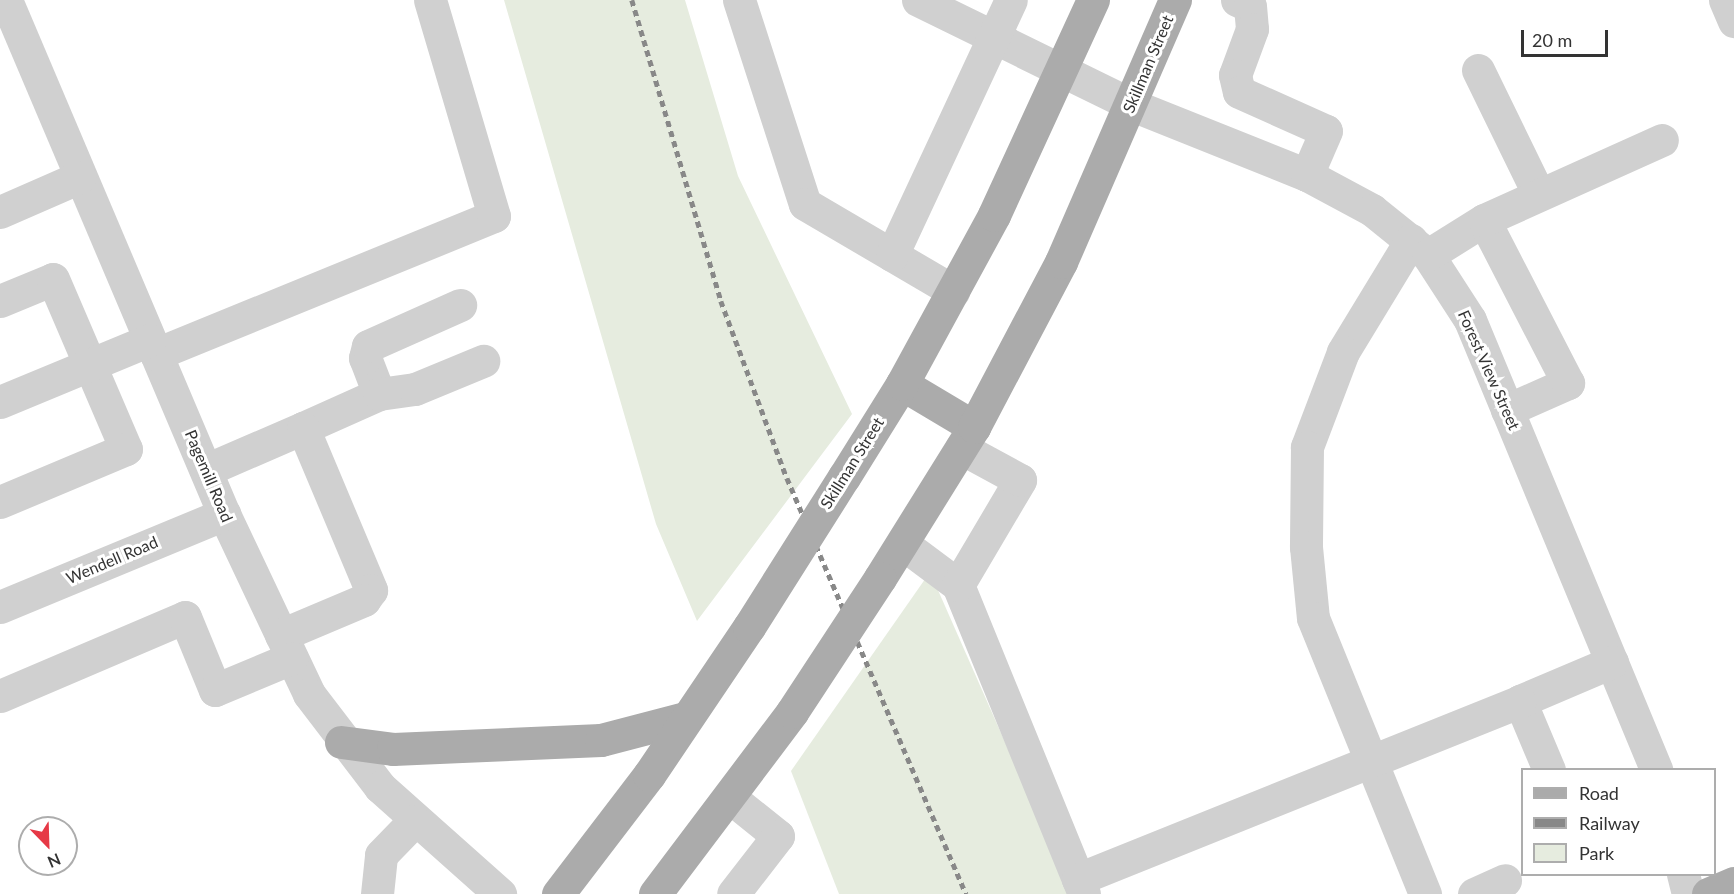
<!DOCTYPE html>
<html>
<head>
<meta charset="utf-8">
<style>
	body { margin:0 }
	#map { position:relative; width:1734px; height:894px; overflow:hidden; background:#fff; font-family:Lato,sans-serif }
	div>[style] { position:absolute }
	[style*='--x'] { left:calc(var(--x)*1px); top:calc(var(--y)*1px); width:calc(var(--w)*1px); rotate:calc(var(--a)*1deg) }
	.green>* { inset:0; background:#e6ecdf }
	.minor>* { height:33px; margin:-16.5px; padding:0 16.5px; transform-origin:16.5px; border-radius:16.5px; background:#d0d0d0 }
	.major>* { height:33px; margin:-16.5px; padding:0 16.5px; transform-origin:16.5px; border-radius:16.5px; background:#ababab }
	.rail>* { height:4.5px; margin-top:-2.25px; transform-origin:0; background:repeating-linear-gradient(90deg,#888 0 6px,transparent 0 10.5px) }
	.major-bridge>* { height:33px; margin:-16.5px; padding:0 16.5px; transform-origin:16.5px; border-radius:16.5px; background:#ababab }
	span { translate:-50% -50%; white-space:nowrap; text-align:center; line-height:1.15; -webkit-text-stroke:6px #fff; paint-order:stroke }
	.street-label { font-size:16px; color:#333 }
	.legend { position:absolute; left:1521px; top:768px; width:195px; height:108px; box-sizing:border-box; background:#fff; border:2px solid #adadad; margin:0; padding:8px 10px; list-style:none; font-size:18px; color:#333 }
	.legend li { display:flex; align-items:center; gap:12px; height:30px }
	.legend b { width:30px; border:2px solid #adadad }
	.north { position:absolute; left:18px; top:816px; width:60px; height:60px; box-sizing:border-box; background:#fff; border:2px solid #adadad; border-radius:50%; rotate:157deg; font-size:16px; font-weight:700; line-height:24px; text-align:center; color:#333 }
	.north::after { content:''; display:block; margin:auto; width:21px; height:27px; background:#e63946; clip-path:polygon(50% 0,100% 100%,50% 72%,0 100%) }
	.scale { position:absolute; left:1521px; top:30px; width:87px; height:27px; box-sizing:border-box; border:3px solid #333; border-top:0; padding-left:8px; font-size:18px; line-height:21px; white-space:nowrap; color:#333; -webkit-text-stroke:4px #fff; paint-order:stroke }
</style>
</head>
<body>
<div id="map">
	<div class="green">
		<div style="clip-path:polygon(504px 0,685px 0,738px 176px,852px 414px,697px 621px,656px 524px)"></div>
		<div style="clip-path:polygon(930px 572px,1072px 894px,839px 894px,791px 771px)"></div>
	</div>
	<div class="minor">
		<div style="--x:6;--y:0;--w:558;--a:67.02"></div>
		<div style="--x:224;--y:514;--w:199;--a:64.7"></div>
		<div style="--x:309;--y:694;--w:117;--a:52.6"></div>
		<div style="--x:380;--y:787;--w:161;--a:41.7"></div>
		<div style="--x:739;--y:0;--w:214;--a:72.1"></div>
		<div style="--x:805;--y:204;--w:172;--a:30.4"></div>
		<div style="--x:918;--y:0;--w:238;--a:26.1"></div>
		<div style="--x:1132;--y:105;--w:188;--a:21.8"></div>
		<div style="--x:1307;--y:175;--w:74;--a:28.3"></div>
		<div style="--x:1372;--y:210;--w:72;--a:38.8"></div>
		<div style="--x:1428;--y:255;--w:77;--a:57.1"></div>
		<div style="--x:1470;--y:320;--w:487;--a:67.5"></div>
		<div style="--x:1237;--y:0;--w:14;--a:25"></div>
		<div style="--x:1250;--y:6;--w:23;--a:85"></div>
		<div style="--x:1252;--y:29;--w:49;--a:110.3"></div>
		<div style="--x:1235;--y:75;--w:17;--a:77"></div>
		<div style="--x:1239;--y:92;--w:95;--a:24.1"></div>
		<div style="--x:1326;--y:131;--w:48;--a:113.4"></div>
		<div style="--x:1725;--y:0;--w:23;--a:67"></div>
		<div style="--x:1478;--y:70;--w:137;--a:64"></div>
		<div style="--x:0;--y:212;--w:87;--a:-23.6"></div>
		<div style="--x:1411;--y:240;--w:131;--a:121.3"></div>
		<div style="--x:1343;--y:352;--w:102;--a:110.8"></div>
		<div style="--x:1307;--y:447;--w:100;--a:90.6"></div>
		<div style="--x:1306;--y:547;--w:71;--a:84.4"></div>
		<div style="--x:1313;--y:618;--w:298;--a:67.9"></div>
		<div style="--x:892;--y:255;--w:281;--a:-65"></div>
		<div style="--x:1428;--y:255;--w:66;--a:-32"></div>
		<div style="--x:0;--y:301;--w:57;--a:-22.5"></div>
		<div style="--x:53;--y:279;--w:185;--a:66.8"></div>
		<div style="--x:126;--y:449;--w:137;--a:157.2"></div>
		<div style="--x:156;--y:354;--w:365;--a:-22.2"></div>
		<div style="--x:494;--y:216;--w:225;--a:-106.5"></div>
		<div style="--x:379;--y:394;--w:39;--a:-111"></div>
		<div style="--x:365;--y:358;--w:12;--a:-76"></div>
		<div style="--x:368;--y:346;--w:101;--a:-24"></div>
		<div style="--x:0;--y:402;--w:162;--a:-22.5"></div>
		<div style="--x:1507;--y:410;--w:67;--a:-23.9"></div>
		<div style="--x:1568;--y:383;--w:183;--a:-117.3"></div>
		<div style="--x:1484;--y:220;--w:195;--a:-24.2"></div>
		<div style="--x:303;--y:428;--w:83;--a:-24.1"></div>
		<div style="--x:379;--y:394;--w:36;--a:-8"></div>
		<div style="--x:415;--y:389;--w:74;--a:-22.4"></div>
		<div style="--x:206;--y:470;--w:106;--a:-23.4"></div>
		<div style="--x:303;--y:428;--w:176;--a:67.2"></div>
		<div style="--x:371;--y:590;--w:12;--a:125"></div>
		<div style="--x:364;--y:600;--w:90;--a:157.1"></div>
		<div style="--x:903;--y:544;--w:69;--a:36.7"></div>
		<div style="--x:958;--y:585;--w:318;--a:67.8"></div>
		<div style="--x:958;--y:585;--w:122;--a:-59.4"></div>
		<div style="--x:1020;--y:480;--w:67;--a:-151.5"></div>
		<div style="--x:0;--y:607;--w:243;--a:-22.5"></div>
		<div style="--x:0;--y:696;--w:201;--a:-23.1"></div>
		<div style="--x:185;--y:617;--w:79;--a:67.7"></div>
		<div style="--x:215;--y:690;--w:83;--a:-22.6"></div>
		<div style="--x:1549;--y:770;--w:75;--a:-112.8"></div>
		<div style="--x:1520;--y:701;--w:100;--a:-23"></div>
		<div style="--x:732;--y:799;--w:59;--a:38.8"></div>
		<div style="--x:778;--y:836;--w:73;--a:127.8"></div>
		<div style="--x:1683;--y:874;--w:21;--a:76"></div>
		<div style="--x:377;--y:894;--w:39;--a:-84"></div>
		<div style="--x:381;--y:855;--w:47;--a:-45.9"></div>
		<div style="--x:1084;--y:894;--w:16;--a:-112"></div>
		<div style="--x:1078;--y:879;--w:476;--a:-21.9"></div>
		<div style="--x:1474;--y:894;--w:34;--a:-24"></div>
	</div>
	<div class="major">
		<div style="--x:902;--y:384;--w:84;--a:30.8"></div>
		<div style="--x:844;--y:477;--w:110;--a:-58.1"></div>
		<div style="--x:902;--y:384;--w:192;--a:-61.4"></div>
		<div style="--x:994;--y:215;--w:237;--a:-65.3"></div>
		<div style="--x:880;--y:578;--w:178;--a:-58.1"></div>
		<div style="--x:974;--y:427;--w:187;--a:-62.2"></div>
		<div style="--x:1061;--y:262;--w:286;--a:-66.5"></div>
		<div style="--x:341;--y:742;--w:52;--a:7.7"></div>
		<div style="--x:393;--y:749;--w:208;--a:-2.5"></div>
		<div style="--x:601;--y:740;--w:87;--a:-14.7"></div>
		<div style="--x:558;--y:894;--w:150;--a:-52.6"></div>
		<div style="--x:649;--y:775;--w:179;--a:-56"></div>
		<div style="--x:655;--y:894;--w:228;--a:-53"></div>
		<div style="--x:1708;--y:894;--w:28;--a:-23"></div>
	</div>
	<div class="rail">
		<div style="--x:632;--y:0;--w:314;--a:73.5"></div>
		<div style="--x:721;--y:301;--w:189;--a:69.6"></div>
		<div style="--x:787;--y:478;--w:453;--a:66.7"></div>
	</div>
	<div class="major-bridge">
		<div style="--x:749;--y:627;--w:178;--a:-57.7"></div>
		<div style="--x:792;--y:712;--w:160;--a:-56.7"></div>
	</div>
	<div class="street-label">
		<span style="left:1148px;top:64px;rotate:-67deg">Skillman Street</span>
		<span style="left:1489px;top:370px;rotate:66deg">Forest View Street</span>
		<span style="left:852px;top:463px;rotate:-58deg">Skillman Street</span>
		<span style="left:209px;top:476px;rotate:67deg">Pagemill Road</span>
		<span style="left:112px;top:560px;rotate:-23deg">Wendell Road</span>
	</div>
	<ul class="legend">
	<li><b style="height:8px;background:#ababab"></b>Road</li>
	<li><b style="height:8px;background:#888"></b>Railway</li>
	<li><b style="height:16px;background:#e6ecdf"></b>Park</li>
	</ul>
	<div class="north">N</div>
	<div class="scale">20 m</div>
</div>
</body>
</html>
